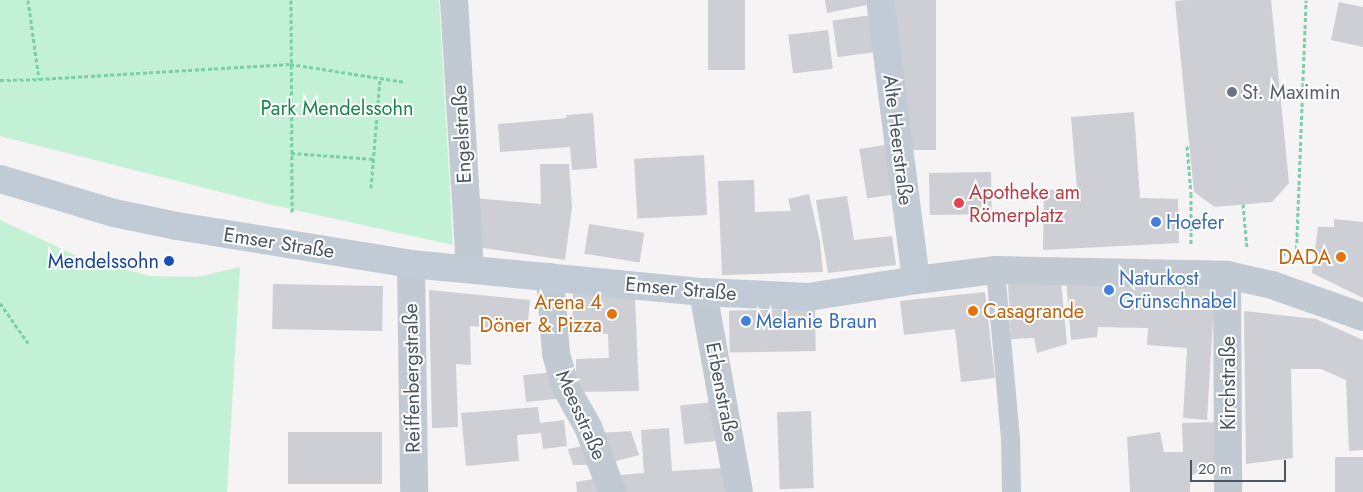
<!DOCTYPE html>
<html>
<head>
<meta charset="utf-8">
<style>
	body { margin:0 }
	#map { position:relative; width:1363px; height:492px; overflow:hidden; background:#f5f3f3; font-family:Jost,sans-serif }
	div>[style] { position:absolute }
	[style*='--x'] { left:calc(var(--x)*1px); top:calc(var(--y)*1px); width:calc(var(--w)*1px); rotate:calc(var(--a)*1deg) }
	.green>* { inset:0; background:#c3f1d5 }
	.building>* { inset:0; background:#cdcfd5; transform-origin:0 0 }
	.path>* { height:3px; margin-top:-1.5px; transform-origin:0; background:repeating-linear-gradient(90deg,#7ad0a6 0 4px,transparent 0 6.5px) }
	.lane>* { height:19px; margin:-9.5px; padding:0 9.5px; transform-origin:9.5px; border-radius:9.5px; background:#c1cad2 }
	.street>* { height:28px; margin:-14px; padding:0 14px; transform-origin:14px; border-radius:14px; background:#c1cad2 }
	.secondary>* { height:28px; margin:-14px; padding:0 14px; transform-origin:14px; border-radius:14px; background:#c1cbd6 }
	.dots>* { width:14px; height:14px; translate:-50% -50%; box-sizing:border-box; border:2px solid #fff; border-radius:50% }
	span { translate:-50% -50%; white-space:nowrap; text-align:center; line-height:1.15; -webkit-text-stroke:4px #fff; paint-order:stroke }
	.worship-label { font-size:20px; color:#5b616d }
	.left { translate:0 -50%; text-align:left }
	.park-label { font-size:20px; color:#17864f }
	.street-label { font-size:20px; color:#4a5661 }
	.health-label { font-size:20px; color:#be3a42 }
	.shop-label { font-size:20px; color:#366cbe }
	.food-label { font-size:20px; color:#c56008 }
	.right { translate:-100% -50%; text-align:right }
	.transit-label { font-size:20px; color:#164399 }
	.scale { position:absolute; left:1190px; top:460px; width:96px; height:22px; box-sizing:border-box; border:2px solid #4a5661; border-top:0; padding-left:6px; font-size:15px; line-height:18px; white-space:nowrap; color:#4a5661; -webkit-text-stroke:4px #fff; paint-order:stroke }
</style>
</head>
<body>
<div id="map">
	<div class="green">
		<div style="clip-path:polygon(0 0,439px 0,453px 245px,268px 204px,0 136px)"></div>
		<div style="clip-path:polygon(0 220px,81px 258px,150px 276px,197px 277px,240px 267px,227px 492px,0 492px)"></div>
	</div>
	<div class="building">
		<div style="left:708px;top:0;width:37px;height:70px"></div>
		<div style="clip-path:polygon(825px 0,866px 0,867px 5px,827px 13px)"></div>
		<div style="left:894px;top:0;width:42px;height:150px"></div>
		<div style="clip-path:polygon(1186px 0,1271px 0,1289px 183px,1272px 202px,1215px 207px,1194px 192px,1175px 1px)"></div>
		<div style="clip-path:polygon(1339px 2px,1363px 7px,1363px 47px,1331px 40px)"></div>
		<div style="left:872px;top:15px;width:37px;height:40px;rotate:82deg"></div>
		<div style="left:828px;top:30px;width:39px;height:40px;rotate:83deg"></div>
		<div style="clip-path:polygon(1134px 112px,1140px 198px,1178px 199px,1179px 243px,1043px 250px,1044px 190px,1077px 189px,1071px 117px)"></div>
		<div style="clip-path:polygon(593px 113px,597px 168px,572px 170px,570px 147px,500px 152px,498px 124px,567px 118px,566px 115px)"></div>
		<div style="left:885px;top:145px;width:50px;height:26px;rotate:81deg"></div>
		<div style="left:704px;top:155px;width:60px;height:70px;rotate:87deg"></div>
		<div style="clip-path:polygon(540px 164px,569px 164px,572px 207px,565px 260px,477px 247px,474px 198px,541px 204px)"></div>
		<div style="left:991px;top:172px;width:42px;height:62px;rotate:89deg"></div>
		<div style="clip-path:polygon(754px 180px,755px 212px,791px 211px,788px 199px,809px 194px,820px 242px,823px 272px,722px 275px,718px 181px)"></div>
		<div style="clip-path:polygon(847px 196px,854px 240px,892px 236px,896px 265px,828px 273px,816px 200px)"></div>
		<div style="clip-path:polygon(1334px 219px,1363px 222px,1363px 298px,1312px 273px,1318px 227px,1334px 227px)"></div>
		<div style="left:589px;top:224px;width:56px;height:30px;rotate:9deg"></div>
		<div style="clip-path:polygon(1066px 279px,1215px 286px,1207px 420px,1183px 418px,1187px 348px,1147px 345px,1148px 328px,1098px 327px,1097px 337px,1071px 340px)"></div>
		<div style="clip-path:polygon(1061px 280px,1067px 344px,1037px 353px,1034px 338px,1011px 339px,1008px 284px)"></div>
		<div style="left:273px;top:284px;width:110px;height:45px;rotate:1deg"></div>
		<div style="clip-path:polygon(429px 290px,530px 300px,527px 331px,470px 326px,471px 365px,456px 364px,458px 427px,432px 428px)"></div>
		<div style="clip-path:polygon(985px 292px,995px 378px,961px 382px,955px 329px,904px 335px,900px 301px)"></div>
		<div style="clip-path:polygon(573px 293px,635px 298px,639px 391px,576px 392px,576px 359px,609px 358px,608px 334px,572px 332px)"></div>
		<div style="left:815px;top:309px;width:42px;height:86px;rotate:89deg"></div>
		<div style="clip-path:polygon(1244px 311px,1316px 319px,1363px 340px,1363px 450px,1349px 451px,1346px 380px,1321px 369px,1291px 369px,1293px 458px,1246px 464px)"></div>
		<div style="left:554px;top:372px;width:27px;height:31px;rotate:84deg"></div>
		<div style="left:714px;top:402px;width:39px;height:34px;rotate:84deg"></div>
		<div style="clip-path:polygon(538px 407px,540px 423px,564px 420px,567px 446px,543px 449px,541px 433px,517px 435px,519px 461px,466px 466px,461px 413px)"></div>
		<div style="left:811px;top:411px;width:77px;height:34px;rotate:88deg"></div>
		<div style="clip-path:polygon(1218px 422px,1219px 474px,1190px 475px,1190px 492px,1130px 492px,1127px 437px,1160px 432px,1164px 452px,1183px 452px,1182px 423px)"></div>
		<div style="clip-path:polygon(669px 428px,672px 471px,724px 468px,725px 492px,622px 492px,621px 475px,644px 473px,641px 430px)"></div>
		<div style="clip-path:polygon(631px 431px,639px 455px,613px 462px,599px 433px)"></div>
		<div style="left:288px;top:432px;width:94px;height:52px"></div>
		<div style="clip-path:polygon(587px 445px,597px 465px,573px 465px,568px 449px)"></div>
		<div style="left:1363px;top:457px;width:35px;height:28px;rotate:90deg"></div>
		<div style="clip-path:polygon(600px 478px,604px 492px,577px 492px,576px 482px)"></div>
	</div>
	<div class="path">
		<div style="--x:28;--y:0;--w:80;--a:82.1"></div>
		<div style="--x:39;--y:79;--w:251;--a:-3.4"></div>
		<div style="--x:290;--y:64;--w:117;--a:8.8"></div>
		<div style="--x:291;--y:0;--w:214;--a:89.7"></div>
		<div style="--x:0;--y:80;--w:39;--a:-1"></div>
		<div style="--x:1187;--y:146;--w:48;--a:85.2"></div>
		<div style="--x:1191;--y:194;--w:51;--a:90"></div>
		<div style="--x:291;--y:153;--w:83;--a:4.1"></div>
		<div style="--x:371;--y:188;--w:110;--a:-85.3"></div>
		<div style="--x:1243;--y:204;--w:45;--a:84.9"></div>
		<div style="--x:1281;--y:254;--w:15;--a:0"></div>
		<div style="--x:1296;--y:262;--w:262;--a:-87.8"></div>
		<div style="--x:0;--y:303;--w:49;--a:55"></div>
	</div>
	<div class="lane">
		<div style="--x:995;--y:270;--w:169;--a:84.9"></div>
		<div style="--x:1010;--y:438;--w:54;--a:88.9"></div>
	</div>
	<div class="street">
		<div style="--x:454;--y:0;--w:268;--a:86.6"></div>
		<div style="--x:411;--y:264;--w:228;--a:89.2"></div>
		<div style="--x:1227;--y:275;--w:217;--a:89.7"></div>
		<div style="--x:550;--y:277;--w:77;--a:85.5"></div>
		<div style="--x:556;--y:354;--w:33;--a:74"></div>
		<div style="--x:565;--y:386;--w:47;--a:60.7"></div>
		<div style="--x:588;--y:427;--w:69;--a:69.7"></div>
		<div style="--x:916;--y:280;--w:80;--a:-7.2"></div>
		<div style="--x:995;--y:270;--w:232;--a:1.2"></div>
		<div style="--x:1227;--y:275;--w:46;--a:12.5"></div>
		<div style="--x:1272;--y:285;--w:96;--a:19.4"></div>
		<div style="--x:703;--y:292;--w:203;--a:79.8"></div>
	</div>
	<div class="secondary">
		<div style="--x:0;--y:179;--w:119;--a:16.6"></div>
		<div style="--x:114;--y:213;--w:64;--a:11.7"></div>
		<div style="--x:177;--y:226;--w:237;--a:9.2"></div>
		<div style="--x:411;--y:264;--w:293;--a:5.5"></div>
		<div style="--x:703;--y:292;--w:105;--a:2.7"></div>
		<div style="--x:808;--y:297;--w:109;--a:-8.9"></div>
		<div style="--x:916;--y:280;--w:282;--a:-97.3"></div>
	</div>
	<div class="dots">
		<div style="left:1232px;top:92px;background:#6b7280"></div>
		<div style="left:959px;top:203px;background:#e0444e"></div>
		<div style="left:1156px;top:222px;background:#3f7fe0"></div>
		<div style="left:1341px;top:257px;background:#e8710a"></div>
		<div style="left:169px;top:261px;background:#1a4fb4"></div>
		<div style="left:1109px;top:290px;background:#3f7fe0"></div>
		<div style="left:973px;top:311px;background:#e8710a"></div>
		<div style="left:612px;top:314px;background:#e8710a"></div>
		<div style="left:746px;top:321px;background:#3f7fe0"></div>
	</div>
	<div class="worship-label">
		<span class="left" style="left:1242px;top:92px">St. Maximin</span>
	</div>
	<div class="park-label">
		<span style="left:337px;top:108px">Park Mendelssohn</span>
	</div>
	<div class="street-label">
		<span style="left:462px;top:134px;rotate:-93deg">Engelstraße</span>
		<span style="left:898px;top:140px;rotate:83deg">Alte Heerstraße</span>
		<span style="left:279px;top:243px;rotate:9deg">Emser Straße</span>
		<span style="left:681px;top:289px;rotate:5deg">Emser Straße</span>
		<span style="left:412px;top:378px;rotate:-91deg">Reiffenbergstraße</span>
		<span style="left:1228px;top:383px;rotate:-90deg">Kirchstraße</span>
		<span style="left:722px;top:392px;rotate:79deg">Erbenstraße</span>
		<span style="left:581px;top:415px;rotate:66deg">Meesstraße</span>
	</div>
	<div class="health-label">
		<span class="left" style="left:969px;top:204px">Apotheke am<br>Römerplatz</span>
	</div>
	<div class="shop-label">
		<span class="left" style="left:1166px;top:222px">Hoefer</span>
		<span class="left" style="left:1119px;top:290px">Naturkost<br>Grünschnabel</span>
		<span class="left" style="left:756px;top:321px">Melanie Braun</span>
	</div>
	<div class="food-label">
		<span class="right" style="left:1331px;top:257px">DADA</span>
		<span class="right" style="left:602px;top:314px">Arena 4<br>Döner &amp; Pizza</span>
		<span class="left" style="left:983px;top:311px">Casagrande</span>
	</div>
	<div class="transit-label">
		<span class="right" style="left:159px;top:261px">Mendelssohn</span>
	</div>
	<div class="scale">20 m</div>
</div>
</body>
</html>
